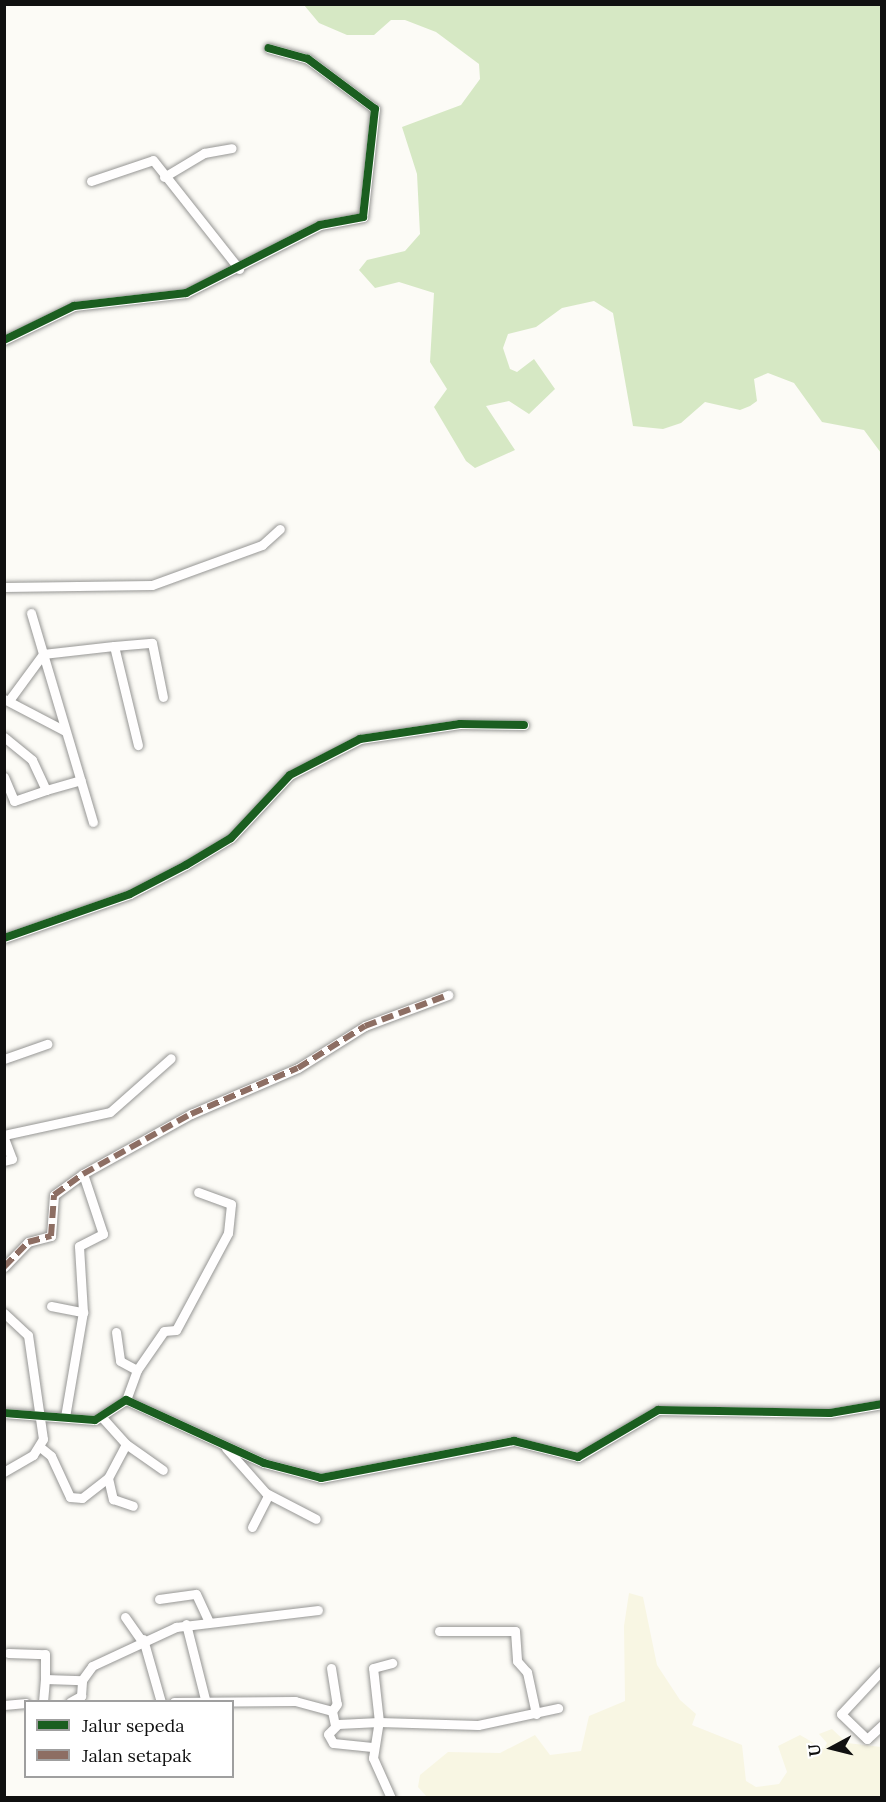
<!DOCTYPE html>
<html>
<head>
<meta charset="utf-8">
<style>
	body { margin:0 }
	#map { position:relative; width:886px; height:1802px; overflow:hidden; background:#fcfbf6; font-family:Lora,serif }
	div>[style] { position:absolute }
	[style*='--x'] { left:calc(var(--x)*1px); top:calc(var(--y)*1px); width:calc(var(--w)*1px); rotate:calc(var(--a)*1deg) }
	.farmland>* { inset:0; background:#f8f6e3 }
	.forest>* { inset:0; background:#d6e8c4 }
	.roads { filter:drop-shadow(0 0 2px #969694) drop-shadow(0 0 2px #969694) }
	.street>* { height:9px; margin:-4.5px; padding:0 4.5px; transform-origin:4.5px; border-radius:4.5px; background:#fffefe }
	.quiet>* { height:6px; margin-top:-3px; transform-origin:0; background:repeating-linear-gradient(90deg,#8d6e63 0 12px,transparent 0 18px) }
	.cycleway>* { height:8px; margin:-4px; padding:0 4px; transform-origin:4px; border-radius:4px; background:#1b5e20 }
	span { translate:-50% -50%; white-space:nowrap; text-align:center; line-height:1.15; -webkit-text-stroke:6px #fff; paint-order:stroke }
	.frame { position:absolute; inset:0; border:6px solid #101010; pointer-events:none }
	.legend { position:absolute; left:24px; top:1700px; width:210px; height:78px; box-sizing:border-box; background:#fff; border:2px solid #9f9f9f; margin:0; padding:8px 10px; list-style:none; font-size:18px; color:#101010 }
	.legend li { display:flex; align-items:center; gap:12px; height:30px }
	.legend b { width:30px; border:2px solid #9f9f9f }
	.north { position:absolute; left:802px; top:1718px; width:60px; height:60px; -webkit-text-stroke:4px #fff; paint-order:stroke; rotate:263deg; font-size:16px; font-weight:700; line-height:24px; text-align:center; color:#101010 }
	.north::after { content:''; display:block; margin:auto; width:21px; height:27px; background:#101010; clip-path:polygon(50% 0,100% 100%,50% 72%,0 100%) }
</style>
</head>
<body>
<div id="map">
	<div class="farmland">
		<div style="clip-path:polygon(629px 1593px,643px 1597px,657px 1665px,680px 1700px,696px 1714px,692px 1725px,742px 1745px,746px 1781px,756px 1787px,779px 1784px,787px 1772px,778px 1746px,800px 1735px,824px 1749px,827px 1743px,819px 1734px,832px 1729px,847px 1743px,881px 1747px,881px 1797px,427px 1797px,418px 1787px,420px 1775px,448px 1752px,500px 1753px,535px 1735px,550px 1755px,581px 1751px,589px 1716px,625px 1701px,624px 1626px)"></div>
	</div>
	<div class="forest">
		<div style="clip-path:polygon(304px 5px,881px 5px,881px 453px,864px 430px,822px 422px,794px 383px,768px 373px,754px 379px,757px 401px,750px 406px,740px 410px,705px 402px,681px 423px,663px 429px,633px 426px,613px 313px,594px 301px,562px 308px,536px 327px,508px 334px,503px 348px,510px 369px,517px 372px,534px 359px,555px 389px,529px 414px,509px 401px,486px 406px,515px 450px,475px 468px,466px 461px,434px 407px,447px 389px,430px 362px,434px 293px,399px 282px,375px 288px,359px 270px,367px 260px,405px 251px,420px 234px,417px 174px,402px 127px,461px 105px,480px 79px,479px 64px,436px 32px,405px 20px,391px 20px,374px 35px,347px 35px,319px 23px)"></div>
	</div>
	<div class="roads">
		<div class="street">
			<div style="--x:164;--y:177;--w:47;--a:-31"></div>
			<div style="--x:204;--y:153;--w:28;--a:-10"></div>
			<div style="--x:91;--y:181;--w:65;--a:-18.7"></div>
			<div style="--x:153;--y:160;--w:139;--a:51.7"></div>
			<div style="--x:4;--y:340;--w:78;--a:-25.9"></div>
			<div style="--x:74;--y:306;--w:113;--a:-6.6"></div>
			<div style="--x:186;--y:293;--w:150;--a:-26.9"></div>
			<div style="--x:320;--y:225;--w:44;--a:-10.5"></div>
			<div style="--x:363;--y:217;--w:109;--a:-83.7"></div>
			<div style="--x:375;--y:109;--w:84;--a:-143.3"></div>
			<div style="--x:308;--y:59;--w:41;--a:-164.6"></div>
			<div style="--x:4;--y:587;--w:148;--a:-0.8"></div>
			<div style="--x:152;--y:585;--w:117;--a:-20"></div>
			<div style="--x:262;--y:545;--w:24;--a:-42"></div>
			<div style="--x:31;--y:613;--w:218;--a:73.5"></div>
			<div style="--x:114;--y:646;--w:38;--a:-5"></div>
			<div style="--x:152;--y:643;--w:55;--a:78.5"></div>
			<div style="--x:4;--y:699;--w:69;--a:27.7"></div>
			<div style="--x:10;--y:699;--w:56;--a:-53.7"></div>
			<div style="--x:43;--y:654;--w:71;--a:-6.4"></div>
			<div style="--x:114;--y:646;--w:102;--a:76.4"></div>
			<div style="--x:4;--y:737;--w:36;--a:39"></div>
			<div style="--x:32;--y:760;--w:33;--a:65"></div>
			<div style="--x:46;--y:790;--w:36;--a:-16"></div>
			<div style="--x:4;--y:777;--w:26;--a:67"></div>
			<div style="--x:14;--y:801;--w:34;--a:-19"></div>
			<div style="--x:4;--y:938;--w:133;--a:-19.2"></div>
			<div style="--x:130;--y:894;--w:63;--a:-27.4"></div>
			<div style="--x:186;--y:865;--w:52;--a:-31"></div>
			<div style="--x:231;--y:838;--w:86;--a:-46.9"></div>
			<div style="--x:290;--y:775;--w:79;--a:-27.2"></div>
			<div style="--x:360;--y:739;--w:101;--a:-8.5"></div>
			<div style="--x:460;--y:724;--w:64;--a:0.9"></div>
			<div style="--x:4;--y:1059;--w:46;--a:-19.2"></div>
			<div style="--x:4;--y:1135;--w:108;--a:-12.2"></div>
			<div style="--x:110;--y:1112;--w:81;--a:-41.5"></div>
			<div style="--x:4;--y:1138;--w:22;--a:69"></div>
			<div style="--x:12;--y:1159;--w:8;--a:166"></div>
			<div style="--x:4;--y:1267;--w:35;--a:-46"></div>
			<div style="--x:28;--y:1242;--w:24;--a:-15"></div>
			<div style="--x:51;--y:1236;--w:41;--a:-85.8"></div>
			<div style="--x:54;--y:1195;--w:36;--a:-36"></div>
			<div style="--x:83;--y:1174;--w:124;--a:-29.1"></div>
			<div style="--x:191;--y:1114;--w:116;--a:-23.3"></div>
			<div style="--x:298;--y:1068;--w:79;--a:-32.1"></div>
			<div style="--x:365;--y:1026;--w:89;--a:-20.5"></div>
			<div style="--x:51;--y:1306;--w:33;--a:11"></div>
			<div style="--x:4;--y:1313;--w:33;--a:43"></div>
			<div style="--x:28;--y:1335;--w:105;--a:81.8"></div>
			<div style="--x:43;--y:1439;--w:19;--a:122"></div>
			<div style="--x:33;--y:1455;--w:34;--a:150"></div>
			<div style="--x:116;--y:1332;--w:29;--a:82"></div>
			<div style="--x:120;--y:1361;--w:19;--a:28"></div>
			<div style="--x:137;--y:1370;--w:32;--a:110"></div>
			<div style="--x:137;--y:1370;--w:47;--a:-55.3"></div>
			<div style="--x:164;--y:1331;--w:12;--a:-5"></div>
			<div style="--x:176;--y:1330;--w:110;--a:-61.8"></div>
			<div style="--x:228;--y:1233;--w:29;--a:-84"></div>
			<div style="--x:231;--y:1204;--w:35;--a:-160"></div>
			<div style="--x:4;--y:1413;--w:91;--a:4.4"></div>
			<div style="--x:95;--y:1420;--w:37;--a:-33"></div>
			<div style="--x:126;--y:1400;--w:152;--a:24.5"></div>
			<div style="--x:264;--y:1463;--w:59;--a:14.7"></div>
			<div style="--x:321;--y:1478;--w:197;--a:-10.9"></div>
			<div style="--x:514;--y:1441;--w:66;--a:14"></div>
			<div style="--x:578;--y:1457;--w:93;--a:-30.4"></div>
			<div style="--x:658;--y:1410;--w:172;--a:1"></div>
			<div style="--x:830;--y:1413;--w:53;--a:-9.8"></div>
			<div style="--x:65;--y:1417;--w:107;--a:-80.3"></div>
			<div style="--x:83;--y:1312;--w:66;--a:-93.5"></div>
			<div style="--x:79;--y:1246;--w:27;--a:-27"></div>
			<div style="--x:103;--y:1234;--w:63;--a:-108.4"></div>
			<div style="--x:126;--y:1444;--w:45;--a:35.1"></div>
			<div style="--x:40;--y:1447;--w:14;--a:39"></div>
			<div style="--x:51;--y:1456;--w:45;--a:65.1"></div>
			<div style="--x:70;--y:1497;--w:12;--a:5"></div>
			<div style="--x:82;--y:1498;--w:33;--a:-38"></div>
			<div style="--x:108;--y:1478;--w:38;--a:-62"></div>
			<div style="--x:126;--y:1444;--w:36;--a:-132"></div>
			<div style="--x:226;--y:1448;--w:60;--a:48.4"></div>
			<div style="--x:266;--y:1493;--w:56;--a:27.5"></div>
			<div style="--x:108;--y:1478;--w:22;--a:77"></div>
			<div style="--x:113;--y:1499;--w:21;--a:19"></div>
			<div style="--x:252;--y:1527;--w:36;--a:-63"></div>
			<div style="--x:159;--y:1599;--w:37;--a:-8"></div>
			<div style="--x:196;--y:1594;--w:29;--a:65"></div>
			<div style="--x:125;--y:1617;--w:28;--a:55"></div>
			<div style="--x:186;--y:1624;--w:77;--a:75.8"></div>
			<div style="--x:439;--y:1631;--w:76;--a:0"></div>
			<div style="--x:515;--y:1631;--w:30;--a:86"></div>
			<div style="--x:517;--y:1661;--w:15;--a:48"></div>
			<div style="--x:527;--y:1672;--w:43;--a:77.9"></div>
			<div style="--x:143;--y:1639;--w:66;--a:74.1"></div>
			<div style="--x:8;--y:1653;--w:37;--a:2"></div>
			<div style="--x:45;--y:1654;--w:25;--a:90"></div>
			<div style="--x:331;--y:1668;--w:36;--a:81"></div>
			<div style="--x:337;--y:1704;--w:9;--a:126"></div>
			<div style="--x:882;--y:1670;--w:60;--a:133"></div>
			<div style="--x:841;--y:1714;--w:36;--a:44"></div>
			<div style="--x:867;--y:1739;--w:21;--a:-43"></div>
			<div style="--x:43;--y:1702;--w:23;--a:-85"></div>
			<div style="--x:45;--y:1679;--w:37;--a:2"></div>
			<div style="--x:82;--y:1680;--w:17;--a:-54"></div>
			<div style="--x:92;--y:1666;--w:93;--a:-24.9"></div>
			<div style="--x:176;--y:1627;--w:143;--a:-6.8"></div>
			<div style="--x:70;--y:1702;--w:13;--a:-29"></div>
			<div style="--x:81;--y:1696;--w:16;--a:-86"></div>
			<div style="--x:174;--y:1702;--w:121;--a:-0.5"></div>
			<div style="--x:295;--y:1701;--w:38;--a:15"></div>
			<div style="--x:332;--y:1711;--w:14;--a:78"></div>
			<div style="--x:4;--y:1705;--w:22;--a:-5"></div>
			<div style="--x:372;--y:1747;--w:39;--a:-174"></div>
			<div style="--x:333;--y:1743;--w:10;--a:-119"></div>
			<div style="--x:328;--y:1734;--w:14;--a:-45"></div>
			<div style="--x:338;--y:1724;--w:41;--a:-2.8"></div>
			<div style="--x:379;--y:1722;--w:54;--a:-96.3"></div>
			<div style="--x:373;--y:1668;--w:20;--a:-15"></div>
			<div style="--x:391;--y:1798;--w:44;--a:-114.2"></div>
			<div style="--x:373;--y:1758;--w:36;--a:-81"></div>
			<div style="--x:379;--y:1722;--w:99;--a:1.7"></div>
			<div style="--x:478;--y:1725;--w:82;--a:-12"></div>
		</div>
	</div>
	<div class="quiet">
		<div style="--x:4;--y:1267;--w:35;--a:-46"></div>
		<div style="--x:28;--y:1242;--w:24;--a:-15"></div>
		<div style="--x:51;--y:1236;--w:41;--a:-85.8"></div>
		<div style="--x:54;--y:1195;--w:36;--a:-36"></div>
		<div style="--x:83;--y:1174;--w:124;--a:-29.1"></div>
		<div style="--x:191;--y:1114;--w:116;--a:-23.3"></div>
		<div style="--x:298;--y:1068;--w:79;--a:-32.1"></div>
		<div style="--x:365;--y:1026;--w:89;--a:-20.5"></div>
	</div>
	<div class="cycleway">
		<div style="--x:4;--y:340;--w:78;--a:-25.9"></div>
		<div style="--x:74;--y:306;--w:113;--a:-6.6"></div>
		<div style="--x:186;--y:293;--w:150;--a:-26.9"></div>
		<div style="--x:320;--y:225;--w:44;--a:-10.5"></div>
		<div style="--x:363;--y:217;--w:109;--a:-83.7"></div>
		<div style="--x:375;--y:109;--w:84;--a:-143.3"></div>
		<div style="--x:308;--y:59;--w:41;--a:-164.6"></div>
		<div style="--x:4;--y:938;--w:133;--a:-19.2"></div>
		<div style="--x:130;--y:894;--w:63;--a:-27.4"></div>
		<div style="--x:186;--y:865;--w:52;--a:-31"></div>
		<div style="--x:231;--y:838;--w:86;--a:-46.9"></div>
		<div style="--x:290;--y:775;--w:79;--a:-27.2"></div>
		<div style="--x:360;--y:739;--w:101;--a:-8.5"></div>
		<div style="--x:460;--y:724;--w:64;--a:0.9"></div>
		<div style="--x:4;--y:1413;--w:91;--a:4.4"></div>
		<div style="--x:95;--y:1420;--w:37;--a:-33"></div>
		<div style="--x:126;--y:1400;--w:152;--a:24.5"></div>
		<div style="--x:264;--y:1463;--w:59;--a:14.7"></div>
		<div style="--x:321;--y:1478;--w:197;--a:-10.9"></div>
		<div style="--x:514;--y:1441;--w:66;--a:14"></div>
		<div style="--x:578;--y:1457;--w:93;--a:-30.4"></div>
		<div style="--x:658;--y:1410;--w:172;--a:1"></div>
		<div style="--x:830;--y:1413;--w:53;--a:-9.8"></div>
	</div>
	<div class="frame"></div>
	<ul class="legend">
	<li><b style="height:8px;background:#1b5e20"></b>Jalur sepeda</li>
	<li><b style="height:8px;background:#8d6e63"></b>Jalan setapak</li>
	</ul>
	<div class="north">U</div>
</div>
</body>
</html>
